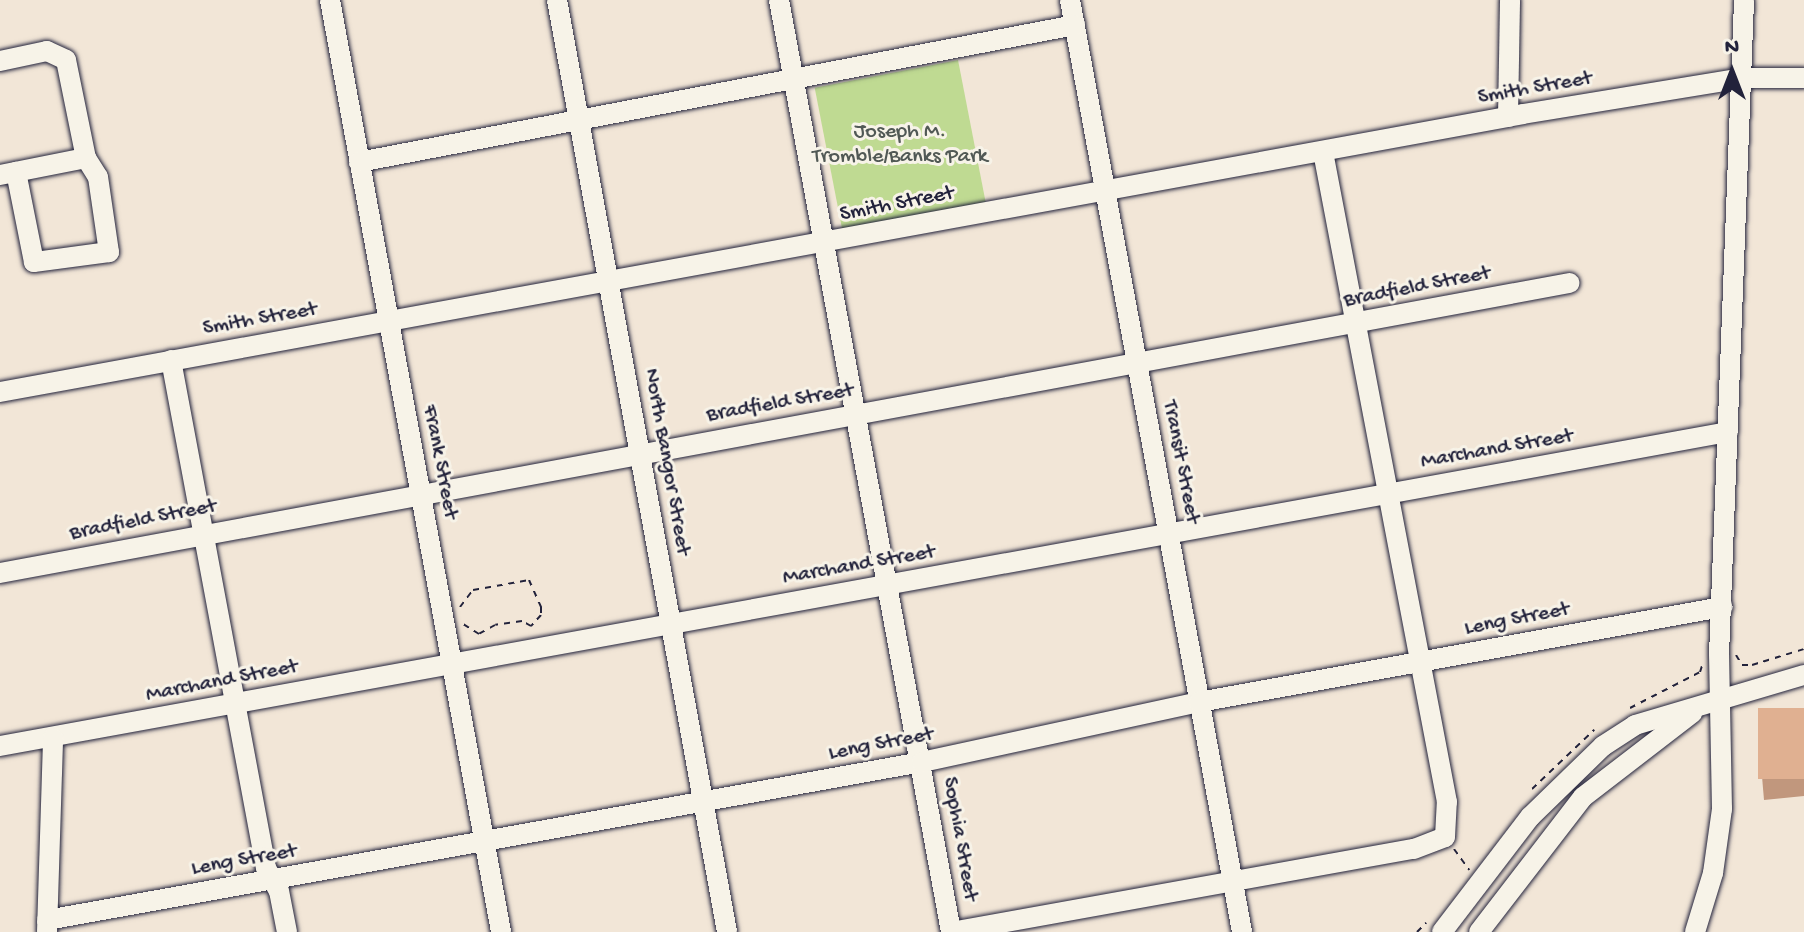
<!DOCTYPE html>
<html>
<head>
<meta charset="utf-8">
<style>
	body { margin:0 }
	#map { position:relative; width:1804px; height:932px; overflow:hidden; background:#f2e6d7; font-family:"Gochi Hand",sans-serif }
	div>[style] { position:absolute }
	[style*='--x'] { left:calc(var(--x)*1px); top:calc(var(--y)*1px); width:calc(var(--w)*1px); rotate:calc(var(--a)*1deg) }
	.green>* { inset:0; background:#bfda92; transform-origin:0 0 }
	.path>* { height:2px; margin-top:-1px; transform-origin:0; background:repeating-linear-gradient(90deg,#22223b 0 6px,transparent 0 12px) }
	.roads { filter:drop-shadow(0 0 2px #22223b) drop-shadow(0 0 2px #22223b) }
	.minor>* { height:20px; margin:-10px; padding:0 10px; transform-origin:10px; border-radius:10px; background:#f7f3e8 }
	.wall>* { inset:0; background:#c1977d }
	.building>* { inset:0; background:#e0b091; transform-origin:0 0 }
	span { translate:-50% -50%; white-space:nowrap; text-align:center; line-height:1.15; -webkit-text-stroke:6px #f7f3e8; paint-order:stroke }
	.street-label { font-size:22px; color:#22223b }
	.park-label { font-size:22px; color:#515955 }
	.north { position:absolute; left:1692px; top:32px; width:80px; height:80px; -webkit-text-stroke:6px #f7f3e8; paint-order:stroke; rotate:0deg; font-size:22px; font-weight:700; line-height:32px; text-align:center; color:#22223b }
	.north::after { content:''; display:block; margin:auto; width:28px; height:36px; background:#22223b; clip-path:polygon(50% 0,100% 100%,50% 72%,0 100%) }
</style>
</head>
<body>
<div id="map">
	<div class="green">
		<div style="left:958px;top:60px;width:146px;height:146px;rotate:79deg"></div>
	</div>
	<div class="path">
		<div style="--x:460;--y:607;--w:21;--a:-53"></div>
		<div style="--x:473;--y:590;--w:57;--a:-10.1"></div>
		<div style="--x:529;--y:580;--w:30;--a:66"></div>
		<div style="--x:541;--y:607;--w:8;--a:90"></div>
		<div style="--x:541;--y:615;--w:15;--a:132"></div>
		<div style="--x:531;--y:626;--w:10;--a:-151"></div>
		<div style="--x:522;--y:621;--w:27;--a:172"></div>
		<div style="--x:495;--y:625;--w:18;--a:151"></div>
		<div style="--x:479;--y:634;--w:19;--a:-148"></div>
		<div style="--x:1736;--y:655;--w:12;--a:59"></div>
		<div style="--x:1742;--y:665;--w:10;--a:0"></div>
		<div style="--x:1752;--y:665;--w:54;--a:-17.1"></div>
		<div style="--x:1630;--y:708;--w:79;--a:-27.2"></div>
		<div style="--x:1700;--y:672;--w:6;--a:-72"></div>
		<div style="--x:1532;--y:789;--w:86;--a:-43.6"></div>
		<div style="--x:1454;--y:849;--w:26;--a:54"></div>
		<div style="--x:1417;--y:932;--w:13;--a:-45"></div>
	</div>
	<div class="roads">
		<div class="minor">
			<div style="--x:330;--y:0;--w:948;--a:79.6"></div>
			<div style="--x:557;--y:0;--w:947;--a:79.66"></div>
			<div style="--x:779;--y:0;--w:948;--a:79.54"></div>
			<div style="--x:1070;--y:0;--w:948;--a:79.54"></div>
			<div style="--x:0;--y:61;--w:48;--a:-12"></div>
			<div style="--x:47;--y:51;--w:21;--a:25"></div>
			<div style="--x:66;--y:60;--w:100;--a:78.5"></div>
			<div style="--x:86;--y:158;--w:22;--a:58"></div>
			<div style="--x:98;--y:177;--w:76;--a:81.7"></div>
			<div style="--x:109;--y:252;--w:76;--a:172.4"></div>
			<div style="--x:34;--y:262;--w:92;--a:-101.3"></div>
			<div style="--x:1508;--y:117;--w:117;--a:-89"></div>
			<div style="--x:359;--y:162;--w:729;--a:-10.83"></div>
			<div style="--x:0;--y:175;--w:88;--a:-11.2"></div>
			<div style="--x:171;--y:360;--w:517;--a:79.41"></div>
			<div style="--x:266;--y:868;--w:26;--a:61"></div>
			<div style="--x:279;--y:891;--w:42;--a:79"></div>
			<div style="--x:0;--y:392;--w:1548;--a:-10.34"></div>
			<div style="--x:1523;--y:114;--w:222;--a:-9.3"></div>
			<div style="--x:1742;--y:78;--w:62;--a:0"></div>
			<div style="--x:0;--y:573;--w:1596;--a:-10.47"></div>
			<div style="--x:0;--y:746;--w:1756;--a:-10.3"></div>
			<div style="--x:47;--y:920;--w:889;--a:-10.24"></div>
			<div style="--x:922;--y:762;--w:283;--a:-12.2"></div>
			<div style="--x:1199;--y:702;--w:532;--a:-10.3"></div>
			<div style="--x:47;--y:932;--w:194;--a:-88.2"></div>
			<div style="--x:951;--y:932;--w:470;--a:-10.2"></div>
			<div style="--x:1414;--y:849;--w:33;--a:-21"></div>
			<div style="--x:1445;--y:837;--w:35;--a:-87"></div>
			<div style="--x:1447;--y:802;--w:662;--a:-100.8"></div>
			<div style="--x:1442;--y:932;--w:145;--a:-52.6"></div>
			<div style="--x:1530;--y:817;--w:102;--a:-44.2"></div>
			<div style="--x:1603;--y:746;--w:38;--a:-33"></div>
			<div style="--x:1635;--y:725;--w:176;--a:-16.5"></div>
			<div style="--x:1479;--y:932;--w:170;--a:-52.4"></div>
			<div style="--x:1583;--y:797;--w:138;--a:-37.6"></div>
			<div style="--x:1695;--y:932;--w:62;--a:-73"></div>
			<div style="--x:1713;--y:873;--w:65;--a:-82"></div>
			<div style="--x:1722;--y:809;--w:154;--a:-91.1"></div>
			<div style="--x:1719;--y:655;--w:655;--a:-87.81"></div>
		</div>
	</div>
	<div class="wall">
		<div style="clip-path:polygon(1804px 708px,1804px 796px,1764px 800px,1758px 729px,1758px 712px)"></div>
	</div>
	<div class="building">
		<div style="left:1804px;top:708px;width:71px;height:46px;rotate:90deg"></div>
	</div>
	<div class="street-label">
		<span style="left:1535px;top:89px;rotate:-10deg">Smith Street</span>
		<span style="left:897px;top:205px;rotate:-11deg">Smith Street</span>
		<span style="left:1417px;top:288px;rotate:-11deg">Bradfield Street</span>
		<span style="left:260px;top:320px;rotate:-10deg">Smith Street</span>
		<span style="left:780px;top:404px;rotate:-10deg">Bradfield Street</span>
		<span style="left:1497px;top:450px;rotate:-10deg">Marchand Street</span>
		<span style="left:439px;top:462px;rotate:79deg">Frank Street</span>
		<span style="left:666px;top:462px;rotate:80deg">North Bangor Street</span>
		<span style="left:1180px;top:462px;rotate:79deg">Transit Street</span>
		<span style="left:143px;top:521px;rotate:-11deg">Bradfield Street</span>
		<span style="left:859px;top:566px;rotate:-10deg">Marchand Street</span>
		<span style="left:1517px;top:620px;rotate:-11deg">Leng Street</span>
		<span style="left:222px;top:682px;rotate:-11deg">Marchand Street</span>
		<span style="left:881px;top:745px;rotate:-11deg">Leng Street</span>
		<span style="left:959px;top:839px;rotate:80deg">Sophia Street</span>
		<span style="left:244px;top:861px;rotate:-10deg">Leng Street</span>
	</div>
	<div class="park-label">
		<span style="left:900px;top:145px">Joseph M.<br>Tromble/Banks Park</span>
	</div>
	<div class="north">N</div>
</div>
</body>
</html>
